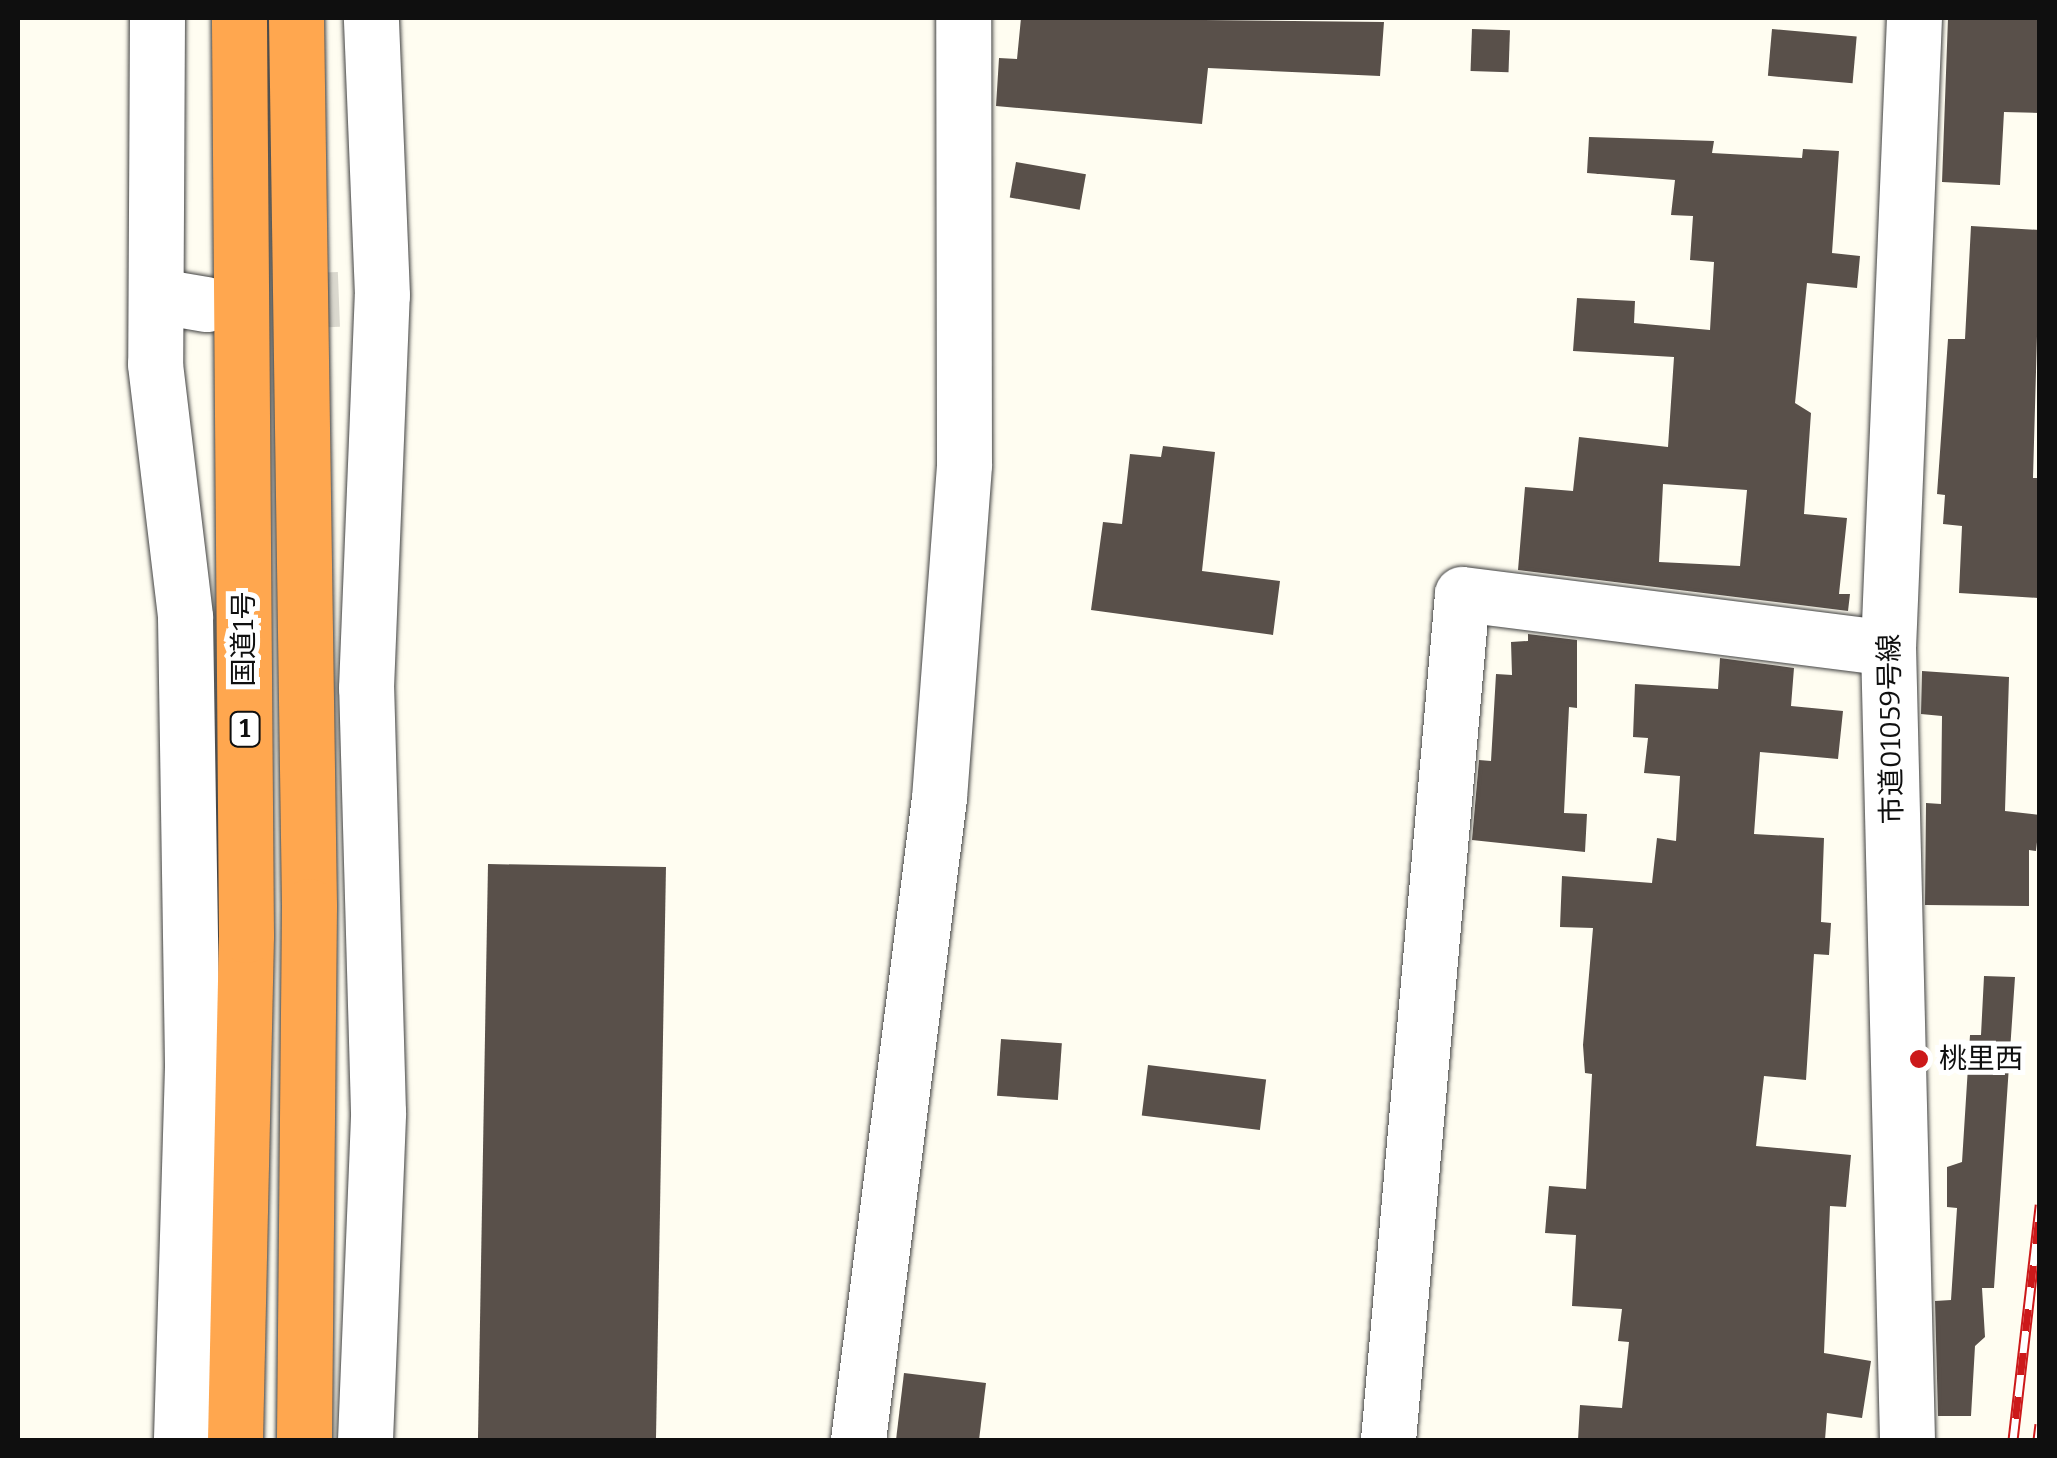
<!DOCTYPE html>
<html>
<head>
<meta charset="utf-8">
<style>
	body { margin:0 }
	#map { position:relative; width:2057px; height:1458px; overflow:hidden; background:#fffdf1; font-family:Bitter,"Noto Sans JP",serif }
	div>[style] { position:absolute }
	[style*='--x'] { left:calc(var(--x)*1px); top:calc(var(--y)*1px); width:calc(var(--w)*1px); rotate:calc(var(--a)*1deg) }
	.building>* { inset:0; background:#59504a; transform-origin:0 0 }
	.minor-tunnel>* { height:55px; margin-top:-27.5px; transform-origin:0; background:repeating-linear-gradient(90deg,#dbd9cf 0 55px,transparent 0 83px) }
	.roads { filter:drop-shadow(0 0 2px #424242) drop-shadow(0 0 2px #424242) }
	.minor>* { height:55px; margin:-27.5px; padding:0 27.5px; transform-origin:27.5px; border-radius:27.5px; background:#fff }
	.highway>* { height:55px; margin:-27.5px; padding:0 27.5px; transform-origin:27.5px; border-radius:27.5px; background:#ffa74f }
	.rail>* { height:11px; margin-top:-5.5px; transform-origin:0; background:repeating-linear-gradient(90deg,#fff 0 22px,#cc191a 0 44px); box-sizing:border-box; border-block:2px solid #cc191a }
	.dots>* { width:28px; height:28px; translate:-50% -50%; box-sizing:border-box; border:5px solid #fff; border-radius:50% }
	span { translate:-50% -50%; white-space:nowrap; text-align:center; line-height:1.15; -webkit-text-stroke:10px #fff; paint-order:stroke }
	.shield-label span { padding:2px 8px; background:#fff; border:2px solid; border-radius:8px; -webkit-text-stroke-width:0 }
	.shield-label { font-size:25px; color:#0f0f0f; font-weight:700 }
	.street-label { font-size:28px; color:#0f0f0f }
	.poi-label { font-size:28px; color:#0f0f0f }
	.left { translate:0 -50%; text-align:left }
	.frame { position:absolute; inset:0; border:20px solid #0f0f0f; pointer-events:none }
</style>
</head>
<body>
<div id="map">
	<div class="building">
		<div style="clip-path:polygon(1021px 18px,1384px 22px,1380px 76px,1208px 68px,1202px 124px,996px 106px,999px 58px,1017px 59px)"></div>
		<div style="clip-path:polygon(1948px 18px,2040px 18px,2040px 113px,2004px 112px,2000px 185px,1942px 182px)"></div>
		<div style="left:1472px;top:29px;width:38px;height:42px;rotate:2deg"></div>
		<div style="left:1772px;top:29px;width:85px;height:47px;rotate:5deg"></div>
		<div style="clip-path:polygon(evenodd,1589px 137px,1714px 141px,1712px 153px,1802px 158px,1803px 149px,1839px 151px,1832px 253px,1860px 256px,1857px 288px,1807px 283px,1795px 403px,1811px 413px,1804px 514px,1847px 518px,1839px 594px,1850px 594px,1848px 611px,1518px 570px,1525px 487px,1573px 491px,1579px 437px,1668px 447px,1674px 357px,1573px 351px,1577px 298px,1635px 301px,1634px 323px,1710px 330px,1714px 262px,1690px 260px,1693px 216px,1671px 215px,1675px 180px,1587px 173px,1589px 137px,1663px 484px,1747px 490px,1740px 566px,1659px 562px,1663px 484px)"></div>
		<div style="left:1016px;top:162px;width:71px;height:36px;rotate:10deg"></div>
		<div style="clip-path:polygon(1971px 226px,2040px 230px,2033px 478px,2040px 478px,2038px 598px,1959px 593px,1962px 526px,1943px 524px,1945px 495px,1937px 494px,1948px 339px,1965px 339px)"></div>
		<div style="clip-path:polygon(1163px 446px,1215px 452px,1202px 571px,1280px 581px,1273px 635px,1091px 610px,1103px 522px,1122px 524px,1130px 454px,1161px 457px)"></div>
		<div style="clip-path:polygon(1528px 634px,1577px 640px,1577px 708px,1569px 707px,1564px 813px,1587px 814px,1585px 852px,1472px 840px,1479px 760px,1491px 761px,1496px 674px,1512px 675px,1511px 642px,1528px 641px)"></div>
		<div style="clip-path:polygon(1720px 658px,1794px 668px,1791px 706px,1843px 711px,1838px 759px,1760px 752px,1754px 834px,1824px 838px,1821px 922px,1831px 923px,1829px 955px,1814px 954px,1806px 1080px,1764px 1076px,1756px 1146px,1851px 1155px,1846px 1207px,1830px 1206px,1824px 1353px,1871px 1361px,1862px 1418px,1827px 1413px,1825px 1440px,1578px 1440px,1580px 1405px,1622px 1408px,1629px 1342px,1618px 1341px,1622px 1309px,1572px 1306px,1576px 1235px,1545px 1233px,1549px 1186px,1586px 1189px,1592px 1074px,1585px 1073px,1583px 1045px,1593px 928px,1560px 927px,1562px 876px,1652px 883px,1657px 838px,1676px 841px,1680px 776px,1644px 773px,1648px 738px,1633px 737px,1635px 684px,1718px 689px)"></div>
		<div style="clip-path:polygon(1922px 671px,2009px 677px,2005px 811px,2040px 815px,2036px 851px,2029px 850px,2029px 906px,1925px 905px,1926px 803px,1941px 804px,1942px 716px,1921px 714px)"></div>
		<div style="left:488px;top:864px;width:178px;height:576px;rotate:1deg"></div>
		<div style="clip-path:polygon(1984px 976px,2015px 977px,1994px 1288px,1982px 1288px,1985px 1337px,1975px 1346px,1971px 1416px,1938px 1416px,1935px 1301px,1951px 1300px,1957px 1208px,1947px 1207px,1947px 1167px,1962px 1162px,1970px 1035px,1981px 1035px)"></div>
		<div style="left:1001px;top:1039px;width:61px;height:57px;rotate:4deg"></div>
		<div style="left:1148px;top:1065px;width:119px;height:51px;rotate:7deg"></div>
		<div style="clip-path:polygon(904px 1373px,986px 1383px,979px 1440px,896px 1440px)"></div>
	</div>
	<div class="minor-tunnel">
		<div style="--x:206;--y:304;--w:133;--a:-2.2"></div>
	</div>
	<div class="roads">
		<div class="minor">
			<div style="--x:157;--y:18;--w:346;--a:90.3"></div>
			<div style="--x:155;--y:364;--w:255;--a:83.2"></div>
			<div style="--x:185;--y:617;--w:450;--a:89.1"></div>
			<div style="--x:192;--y:1067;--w:373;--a:91.7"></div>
			<div style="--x:159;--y:296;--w:48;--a:9.7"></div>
			<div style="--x:365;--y:1440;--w:328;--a:-87.7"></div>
			<div style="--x:378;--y:1112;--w:424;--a:-91.6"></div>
			<div style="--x:366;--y:688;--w:393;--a:-87.7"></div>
			<div style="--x:382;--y:295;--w:277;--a:-92.3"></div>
			<div style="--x:858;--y:1440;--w:647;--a:-82.81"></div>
			<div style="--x:939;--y:798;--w:335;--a:-85.7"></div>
			<div style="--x:964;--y:464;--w:446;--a:-90.1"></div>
			<div style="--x:1388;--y:1440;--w:849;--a:-85"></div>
			<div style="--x:1462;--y:594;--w:429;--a:7.2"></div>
			<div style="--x:1907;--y:1440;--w:792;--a:-91.37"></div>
			<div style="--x:1888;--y:648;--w:631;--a:-87.64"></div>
		</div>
		<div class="highway">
			<div style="--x:296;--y:18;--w:888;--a:89.16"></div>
			<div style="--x:309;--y:906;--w:534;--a:90.54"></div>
			<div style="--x:235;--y:1440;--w:505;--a:-88.75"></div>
			<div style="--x:246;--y:935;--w:917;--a:-90.44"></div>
		</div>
	</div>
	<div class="rail">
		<div style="--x:2013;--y:1440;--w:237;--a:-83.4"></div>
		<div style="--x:2038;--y:1440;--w:16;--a:-83"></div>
	</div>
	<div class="dots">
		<div style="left:1919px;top:1059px;background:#cc191a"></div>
	</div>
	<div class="shield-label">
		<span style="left:245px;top:729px">1</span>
	</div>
	<div class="street-label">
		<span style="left:244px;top:639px;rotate:-90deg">国道1号</span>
		<span style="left:1891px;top:729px;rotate:-91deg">市道01059号線</span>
	</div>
	<div class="poi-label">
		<span class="left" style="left:1939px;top:1059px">桃里西</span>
	</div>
	<div class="frame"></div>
</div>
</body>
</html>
